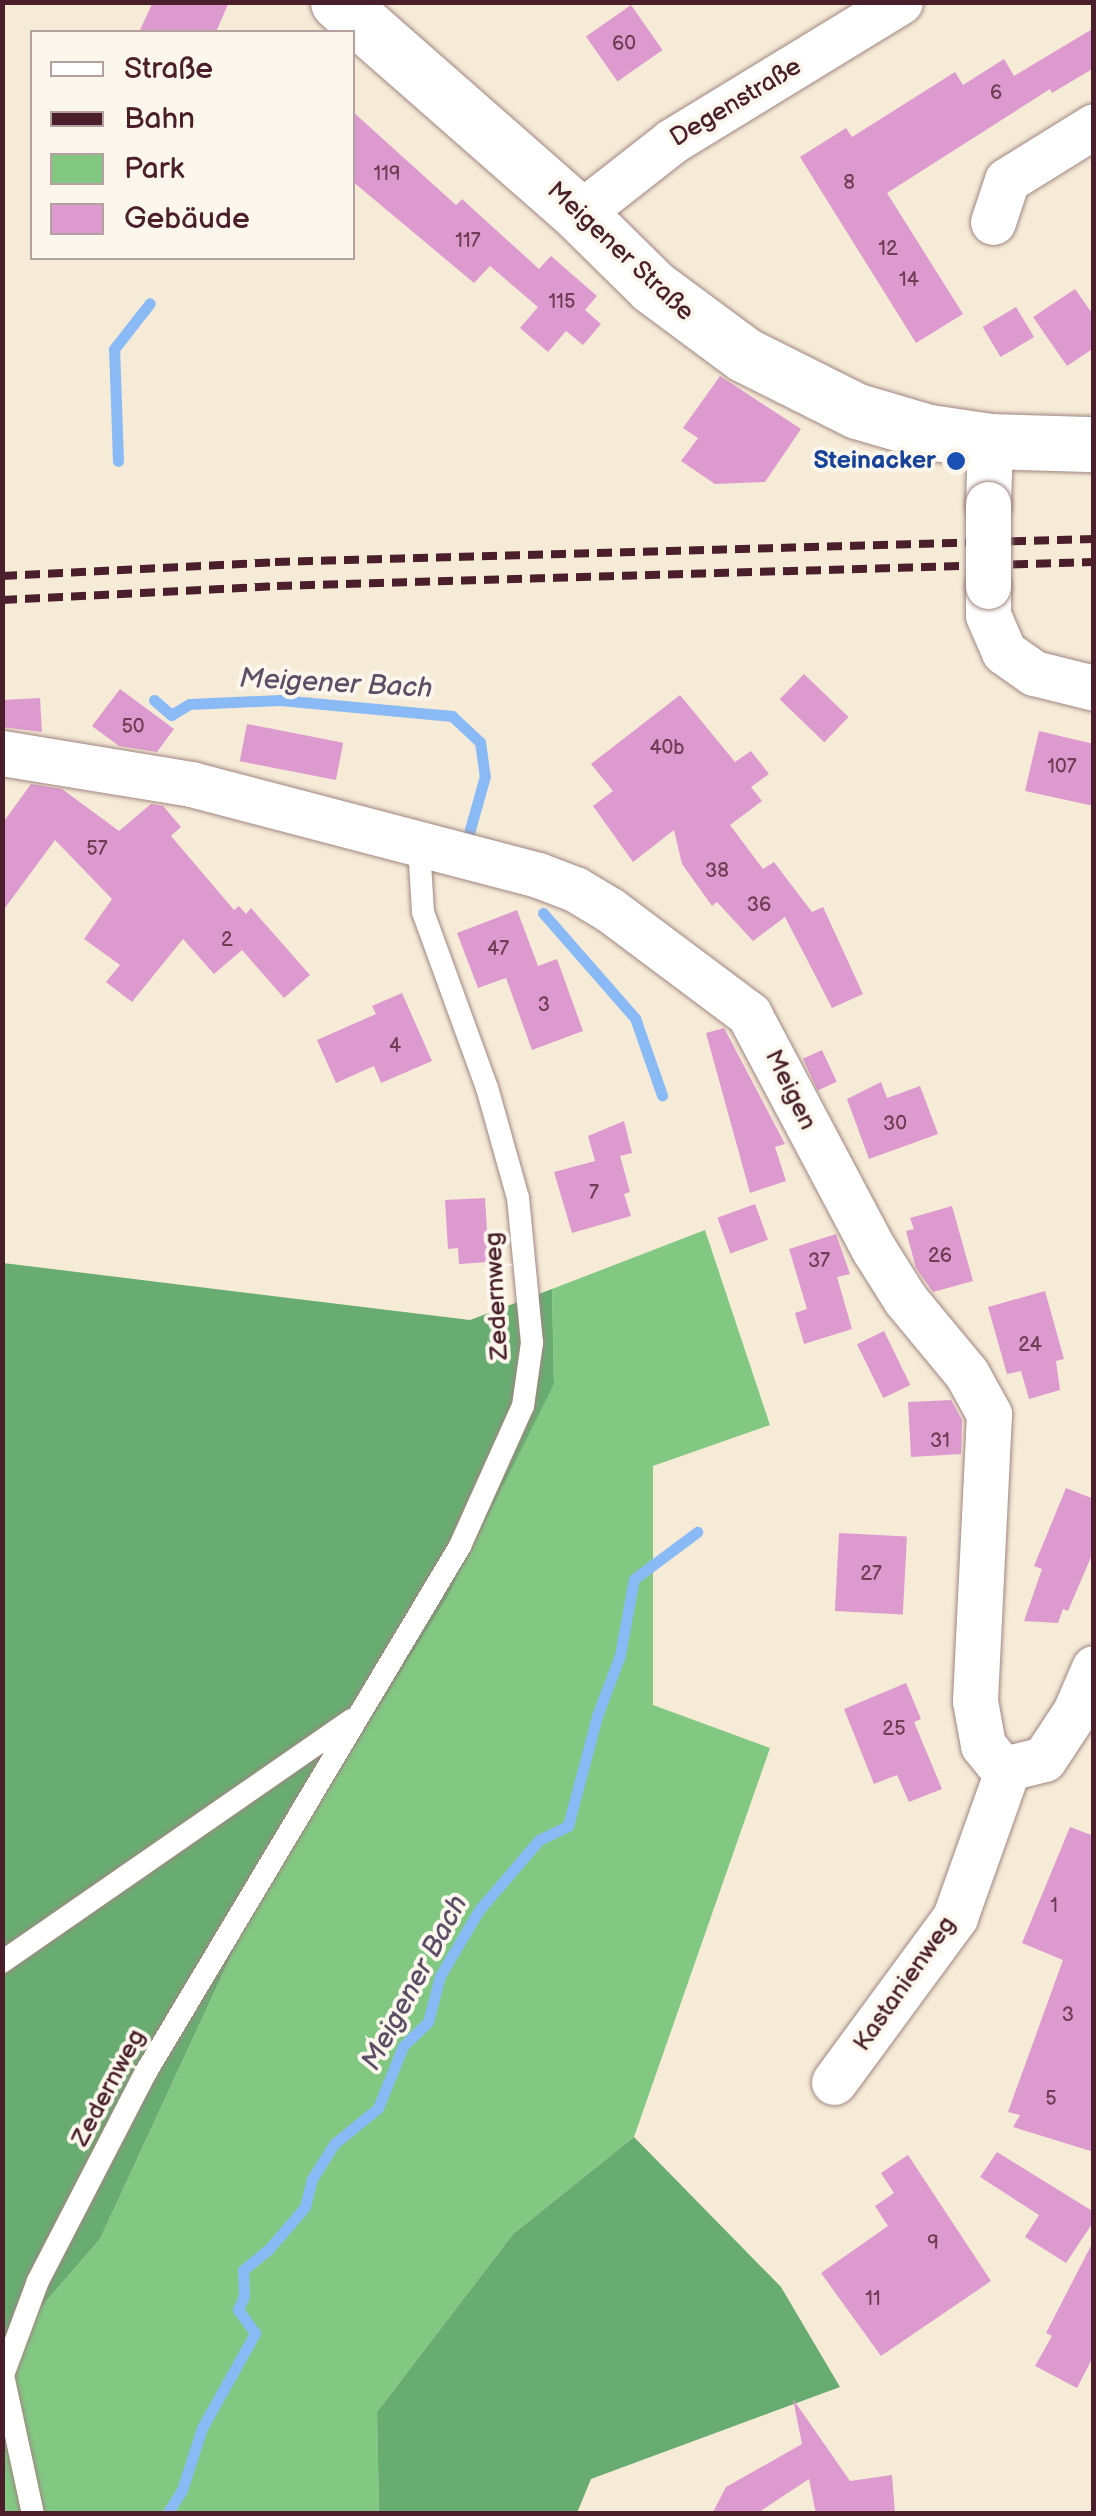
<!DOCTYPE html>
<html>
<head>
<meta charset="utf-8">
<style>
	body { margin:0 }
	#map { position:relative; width:1096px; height:2516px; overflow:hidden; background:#f6ebd7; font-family:"Balsamiq Sans",sans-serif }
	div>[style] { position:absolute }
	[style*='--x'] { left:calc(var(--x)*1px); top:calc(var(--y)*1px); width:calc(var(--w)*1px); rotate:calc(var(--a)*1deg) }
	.green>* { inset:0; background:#82c883 }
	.forest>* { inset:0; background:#69ac71 }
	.stream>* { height:11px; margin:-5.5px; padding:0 5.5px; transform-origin:5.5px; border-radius:5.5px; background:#8abaf5 }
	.building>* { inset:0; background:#dd9acf; transform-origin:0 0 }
	.roads { filter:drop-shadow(0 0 2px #a08581) drop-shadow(0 0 2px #a08581) }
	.lane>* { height:22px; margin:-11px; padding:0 11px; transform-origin:11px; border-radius:11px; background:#fff }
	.street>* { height:45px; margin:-22.5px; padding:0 22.5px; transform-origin:22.5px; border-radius:22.5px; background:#fff }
	.secondary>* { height:55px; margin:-27.5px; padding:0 27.5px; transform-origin:27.5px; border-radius:27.5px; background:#fff }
	.rail>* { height:8px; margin-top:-4px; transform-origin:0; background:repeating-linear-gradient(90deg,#4a1f2b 0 15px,transparent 0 23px) }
	.bridges { filter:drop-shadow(0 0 2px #a08581) drop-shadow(0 0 2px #a08581) }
	.street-bridge>* { height:45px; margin:-22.5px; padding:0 22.5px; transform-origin:22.5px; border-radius:22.5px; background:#fff }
	.dots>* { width:28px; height:28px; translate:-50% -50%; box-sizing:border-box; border:5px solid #fbf7ec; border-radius:50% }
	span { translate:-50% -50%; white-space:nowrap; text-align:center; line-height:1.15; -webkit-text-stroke:8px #fbf7ec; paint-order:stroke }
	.number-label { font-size:20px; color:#6f3e54 }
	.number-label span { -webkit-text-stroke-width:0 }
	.street-label { font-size:25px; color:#4a1f2b }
	.transit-label { font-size:25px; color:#164399; font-weight:700 }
	.right { translate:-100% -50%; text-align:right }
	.water-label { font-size:28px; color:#5d4e68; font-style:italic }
	.frame { position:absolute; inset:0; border:5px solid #4a1f2b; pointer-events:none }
	.legend { position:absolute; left:30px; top:30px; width:325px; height:230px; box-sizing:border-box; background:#fbf7ec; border:2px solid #b4a19f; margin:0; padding:12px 18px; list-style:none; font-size:30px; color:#4a1f2b }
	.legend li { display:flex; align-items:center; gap:20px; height:50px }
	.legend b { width:50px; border:2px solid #b4a19f }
</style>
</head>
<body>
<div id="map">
	<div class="green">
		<div style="clip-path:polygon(705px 1230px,770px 1425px,653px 1466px,653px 1705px,770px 1748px,634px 2137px,513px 2234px,377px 2412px,379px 2513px,3px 2514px,3px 2351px,100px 2239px,250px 1915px,554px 1384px,552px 1289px)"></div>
	</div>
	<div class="forest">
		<div style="clip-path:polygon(3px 1263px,470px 1320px,552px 1289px,554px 1384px,447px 1597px,250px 1915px,100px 2239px,3px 2351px)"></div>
		<div style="clip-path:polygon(634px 2137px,781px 2287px,840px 2387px,591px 2479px,577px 2513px,379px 2513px,377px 2412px,513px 2234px)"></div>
	</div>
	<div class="stream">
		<div style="--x:118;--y:461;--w:112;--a:-92"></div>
		<div style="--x:114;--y:349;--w:58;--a:-52"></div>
		<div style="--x:154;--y:700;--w:23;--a:41"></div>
		<div style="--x:171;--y:715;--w:21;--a:-31"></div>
		<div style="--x:189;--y:704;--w:91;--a:-2.5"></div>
		<div style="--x:280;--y:700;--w:173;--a:5.3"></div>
		<div style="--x:452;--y:716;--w:38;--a:43"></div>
		<div style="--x:480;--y:742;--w:34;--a:82"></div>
		<div style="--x:485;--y:776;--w:59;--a:105.7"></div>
		<div style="--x:543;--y:913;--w:140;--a:48.8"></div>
		<div style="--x:635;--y:1018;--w:82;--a:70.7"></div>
		<div style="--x:167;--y:2514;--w:28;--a:-58"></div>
		<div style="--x:182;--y:2490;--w:65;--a:-72.1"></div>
		<div style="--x:202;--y:2428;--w:109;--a:-60.8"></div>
		<div style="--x:255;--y:2333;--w:29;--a:-126"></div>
		<div style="--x:238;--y:2310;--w:15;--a:-67"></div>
		<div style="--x:244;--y:2296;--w:26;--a:-92"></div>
		<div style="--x:243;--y:2270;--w:32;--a:-39"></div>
		<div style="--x:268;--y:2250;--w:57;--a:-49.3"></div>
		<div style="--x:305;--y:2207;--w:29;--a:-76"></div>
		<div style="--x:312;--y:2179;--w:41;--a:-57.8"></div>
		<div style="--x:334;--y:2144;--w:57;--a:-39.3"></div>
		<div style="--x:378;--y:2108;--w:67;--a:-68"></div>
		<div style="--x:403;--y:2046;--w:35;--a:-44"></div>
		<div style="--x:428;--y:2022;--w:48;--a:-75.4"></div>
		<div style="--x:440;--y:1976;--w:77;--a:-59.4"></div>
		<div style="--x:479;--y:1910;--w:92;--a:-49.4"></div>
		<div style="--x:539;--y:1840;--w:32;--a:-26"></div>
		<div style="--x:568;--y:1826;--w:114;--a:-75.2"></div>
		<div style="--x:597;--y:1716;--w:65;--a:-69.3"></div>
		<div style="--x:620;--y:1655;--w:77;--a:-79.6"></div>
		<div style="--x:634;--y:1579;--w:79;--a:-36.7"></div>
	</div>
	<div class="building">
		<div style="clip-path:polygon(153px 2px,229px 2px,216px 32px,139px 32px)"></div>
		<div style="left:631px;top:5px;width:55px;height:55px;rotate:55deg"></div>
		<div style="clip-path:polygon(1094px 28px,1094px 68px,1052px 93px,1050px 89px,887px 193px,963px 314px,916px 343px,800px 157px,846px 128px,852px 137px,955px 72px,963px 85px,1004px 59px,1014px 76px)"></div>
		<div style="clip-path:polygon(352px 111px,456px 205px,462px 199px,539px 269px,551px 256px,597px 296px,585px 310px,601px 324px,583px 345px,566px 331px,548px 352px,520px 328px,538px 307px,490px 266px,474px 283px,352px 181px)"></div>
		<div style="clip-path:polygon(1075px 289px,1094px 316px,1094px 348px,1067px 366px,1033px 317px)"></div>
		<div style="left:1016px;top:307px;width:35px;height:39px;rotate:59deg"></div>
		<div style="clip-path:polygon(720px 376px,801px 429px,765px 482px,715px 484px,681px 461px,698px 438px,683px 428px)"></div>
		<div style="left:804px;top:674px;width:62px;height:35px;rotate:44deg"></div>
		<div style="clip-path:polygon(120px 689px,174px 729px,157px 752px,119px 746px,92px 726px)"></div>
		<div style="clip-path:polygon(680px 695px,735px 762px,751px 751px,769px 774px,751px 787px,762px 801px,730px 825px,763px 869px,774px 862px,812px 912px,823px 907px,863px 994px,832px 1008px,785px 917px,753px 941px,717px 902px,712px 906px,682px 864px,674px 830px,633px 862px,593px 806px,613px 791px,591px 764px)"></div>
		<div style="clip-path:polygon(40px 698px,42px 732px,2px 727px,2px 700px)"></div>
		<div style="left:247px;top:724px;width:98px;height:38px;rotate:11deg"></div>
		<div style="clip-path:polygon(1039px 731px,1094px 744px,1094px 806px,1025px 791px)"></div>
		<div style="clip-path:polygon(31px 784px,62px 789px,119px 831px,151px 804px,163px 806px,181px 827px,171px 836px,234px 910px,239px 906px,246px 914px,251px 908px,310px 975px,284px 998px,242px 950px,214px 974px,183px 939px,132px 1002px,106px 982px,120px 965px,84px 939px,112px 899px,55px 840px,2px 912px,2px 824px)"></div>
		<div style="clip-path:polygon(517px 910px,538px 966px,557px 959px,583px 1031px,532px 1050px,506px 978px,478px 988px,457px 933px)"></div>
		<div style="clip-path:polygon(402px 993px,432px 1061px,381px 1083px,374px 1066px,336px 1083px,317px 1040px,376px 1014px,372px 1006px)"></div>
		<div style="clip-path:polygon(724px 1028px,785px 1144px,775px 1147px,786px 1181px,750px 1193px,706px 1033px)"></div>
		<div style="left:822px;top:1050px;width:35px;height:21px;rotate:65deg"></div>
		<div style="clip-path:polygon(881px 1082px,887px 1098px,920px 1086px,938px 1134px,869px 1159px,847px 1099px)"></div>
		<div style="clip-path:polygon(624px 1121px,632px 1153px,620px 1156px,630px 1192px,624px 1194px,631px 1216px,572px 1233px,554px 1172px,595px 1161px,588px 1136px)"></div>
		<div style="clip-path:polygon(485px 1198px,489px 1262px,459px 1264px,458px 1248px,448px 1249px,445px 1200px)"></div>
		<div style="left:755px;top:1204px;width:38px;height:40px;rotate:70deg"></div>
		<div style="clip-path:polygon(952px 1206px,973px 1281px,933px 1292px,916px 1268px,906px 1231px,914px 1229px,910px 1218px)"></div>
		<div style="clip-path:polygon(836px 1234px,850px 1274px,837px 1277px,852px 1329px,804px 1344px,795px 1313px,807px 1309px,789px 1249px)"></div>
		<div style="clip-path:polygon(1045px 1291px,1064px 1359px,1056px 1361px,1060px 1390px,1029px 1399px,1021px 1371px,1007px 1374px,988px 1307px)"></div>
		<div style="left:884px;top:1331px;width:60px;height:30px;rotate:64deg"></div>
		<div style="clip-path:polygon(951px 1400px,962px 1420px,961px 1454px,911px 1457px,908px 1402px)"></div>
		<div style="clip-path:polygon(1066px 1488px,1094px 1499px,1094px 1550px,1068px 1611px,1063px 1609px,1058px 1623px,1024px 1621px,1042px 1569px,1034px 1566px)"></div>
		<div style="left:839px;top:1533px;width:68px;height:78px;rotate:3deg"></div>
		<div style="clip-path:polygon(906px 1683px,921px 1719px,914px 1722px,942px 1789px,909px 1802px,897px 1775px,874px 1784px,844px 1709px)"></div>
		<div style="clip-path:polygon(1070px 1827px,1094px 1836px,1094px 2152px,1013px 2127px,1020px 2115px,1008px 2112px,1063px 1960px,1022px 1943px)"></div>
		<div style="clip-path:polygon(997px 2152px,1094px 2212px,1094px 2221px,1066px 2263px,1025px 2237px,1039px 2215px,980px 2177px)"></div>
		<div style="clip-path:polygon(908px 2155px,991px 2281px,881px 2356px,821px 2273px,888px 2226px,875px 2206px,894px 2193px,881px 2173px)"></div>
		<div style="clip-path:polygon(1094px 2240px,1094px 2355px,1077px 2388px,1035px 2366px,1052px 2336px,1046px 2333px)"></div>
		<div style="clip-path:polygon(793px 2399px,850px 2481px,892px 2475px,895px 2514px,816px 2514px,809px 2479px,756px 2514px,712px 2514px,726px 2487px,802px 2444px)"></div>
	</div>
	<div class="roads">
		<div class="lane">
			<div style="--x:2;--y:1962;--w:425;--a:-34.7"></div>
			<div style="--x:33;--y:2514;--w:142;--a:-102.2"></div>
			<div style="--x:3;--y:2375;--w:100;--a:-69.6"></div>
			<div style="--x:38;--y:2281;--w:235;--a:-62.7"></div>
			<div style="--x:146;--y:2072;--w:613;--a:-59.16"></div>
			<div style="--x:460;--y:1546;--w:154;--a:-65.8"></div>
			<div style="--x:523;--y:1406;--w:64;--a:-81.9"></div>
			<div style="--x:532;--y:1343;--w:146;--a:-95.5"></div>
			<div style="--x:518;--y:1198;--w:114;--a:-105.7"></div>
			<div style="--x:487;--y:1088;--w:187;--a:-110"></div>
			<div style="--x:423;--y:912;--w:66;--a:-93.5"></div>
		</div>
		<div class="street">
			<div style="--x:579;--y:214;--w:118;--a:-38.1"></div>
			<div style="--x:672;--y:141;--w:267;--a:-31.4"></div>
			<div style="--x:993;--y:222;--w:44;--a:-71.6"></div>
			<div style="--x:1007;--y:180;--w:102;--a:-31.8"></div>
			<div style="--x:988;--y:504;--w:63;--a:-88.2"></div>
			<div style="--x:988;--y:586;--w:29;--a:90"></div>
			<div style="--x:988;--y:615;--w:40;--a:66.6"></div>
			<div style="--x:1004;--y:652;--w:37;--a:35"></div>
			<div style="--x:1034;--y:673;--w:62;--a:14"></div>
			<div style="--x:2;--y:753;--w:192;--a:9.3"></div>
			<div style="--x:191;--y:784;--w:359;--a:14.7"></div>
			<div style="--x:538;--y:875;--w:40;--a:21"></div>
			<div style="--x:575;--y:889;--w:41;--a:31"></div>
			<div style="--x:610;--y:910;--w:174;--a:36.8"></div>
			<div style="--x:749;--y:1014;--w:265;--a:62.1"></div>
			<div style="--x:873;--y:1248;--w:60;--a:57.9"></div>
			<div style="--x:905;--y:1299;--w:97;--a:50.4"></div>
			<div style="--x:967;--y:1374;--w:46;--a:61.2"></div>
			<div style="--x:989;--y:1414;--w:287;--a:92.8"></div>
			<div style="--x:975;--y:1701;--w:45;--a:79.7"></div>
			<div style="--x:983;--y:1745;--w:21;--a:51"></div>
			<div style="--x:996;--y:1761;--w:14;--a:30"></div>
			<div style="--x:1008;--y:1768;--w:37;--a:-14"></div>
			<div style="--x:1044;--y:1759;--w:56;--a:-56.6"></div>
			<div style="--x:1075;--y:1712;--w:48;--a:-66.6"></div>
			<div style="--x:834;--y:2082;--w:205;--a:-53.7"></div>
			<div style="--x:955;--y:1917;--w:158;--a:-70.4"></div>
		</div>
		<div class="secondary">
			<div style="--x:338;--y:2;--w:321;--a:41.3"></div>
			<div style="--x:579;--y:214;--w:104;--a:44.6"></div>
			<div style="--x:653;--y:287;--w:114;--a:36.5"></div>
			<div style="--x:745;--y:355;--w:125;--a:26.6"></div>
			<div style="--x:857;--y:411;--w:75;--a:16.3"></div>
			<div style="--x:929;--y:432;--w:62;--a:8.4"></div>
			<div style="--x:990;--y:441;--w:104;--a:1.7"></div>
		</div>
	</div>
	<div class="rail">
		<div style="--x:2;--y:576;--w:273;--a:-2.9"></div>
		<div style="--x:275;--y:562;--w:819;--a:-1.61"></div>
		<div style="--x:2;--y:600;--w:275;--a:-2.9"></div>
		<div style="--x:277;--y:586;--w:817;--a:-1.68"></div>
	</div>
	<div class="bridges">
		<div class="street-bridge">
			<div style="--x:988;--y:586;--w:82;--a:-90"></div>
		</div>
	</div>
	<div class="dots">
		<div style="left:956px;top:461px;background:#1a4fb4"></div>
	</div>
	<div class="number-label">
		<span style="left:624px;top:44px">60</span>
		<span style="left:996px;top:93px">6</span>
		<span style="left:387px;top:174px">119</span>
		<span style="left:849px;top:183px">8</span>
		<span style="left:468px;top:241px">117</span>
		<span style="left:888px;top:249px">12</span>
		<span style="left:909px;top:280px">14</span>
		<span style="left:562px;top:302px">115</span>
		<span style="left:133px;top:727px">50</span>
		<span style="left:667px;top:748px">40b</span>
		<span style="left:1062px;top:767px">107</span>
		<span style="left:97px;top:849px">57</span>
		<span style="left:717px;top:871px">38</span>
		<span style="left:759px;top:905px">36</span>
		<span style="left:227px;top:940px">2</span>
		<span style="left:498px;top:949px">47</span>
		<span style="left:544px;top:1005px">3</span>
		<span style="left:395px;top:1046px">4</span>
		<span style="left:895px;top:1124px">30</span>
		<span style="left:594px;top:1193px">7</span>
		<span style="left:940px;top:1256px">26</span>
		<span style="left:819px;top:1261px">37</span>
		<span style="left:1030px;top:1345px">24</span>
		<span style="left:940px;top:1441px">31</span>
		<span style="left:871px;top:1574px">27</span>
		<span style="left:894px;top:1729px">25</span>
		<span style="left:1054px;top:1906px">1</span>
		<span style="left:1068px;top:2015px">3</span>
		<span style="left:1051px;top:2099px">5</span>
		<span style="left:933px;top:2243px">9</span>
		<span style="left:873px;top:2299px">11</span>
	</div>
	<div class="street-label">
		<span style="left:736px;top:103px;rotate:-31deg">Degenstraße</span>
		<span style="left:620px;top:252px;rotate:43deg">Meigener Straße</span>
		<span style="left:790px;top:1090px;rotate:64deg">Meigen</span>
		<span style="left:497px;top:1296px;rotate:-93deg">Zedernweg</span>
		<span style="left:905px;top:1984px;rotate:-55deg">Kastanienweg</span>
		<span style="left:109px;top:2088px;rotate:-62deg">Zedernweg</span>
	</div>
	<div class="transit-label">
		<span class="right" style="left:936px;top:461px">Steinacker</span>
	</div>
	<div class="water-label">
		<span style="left:336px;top:684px;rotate:3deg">Meigener Bach</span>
		<span style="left:415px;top:1983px;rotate:-62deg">Meigener Bach</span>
	</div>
	<div class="frame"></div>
	<ul class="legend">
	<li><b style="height:12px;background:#fff"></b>Straße</li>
	<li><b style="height:12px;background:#4a1f2b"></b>Bahn</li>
	<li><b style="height:28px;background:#82c883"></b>Park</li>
	<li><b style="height:28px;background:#dd9acf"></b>Gebäude</li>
	</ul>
</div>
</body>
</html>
